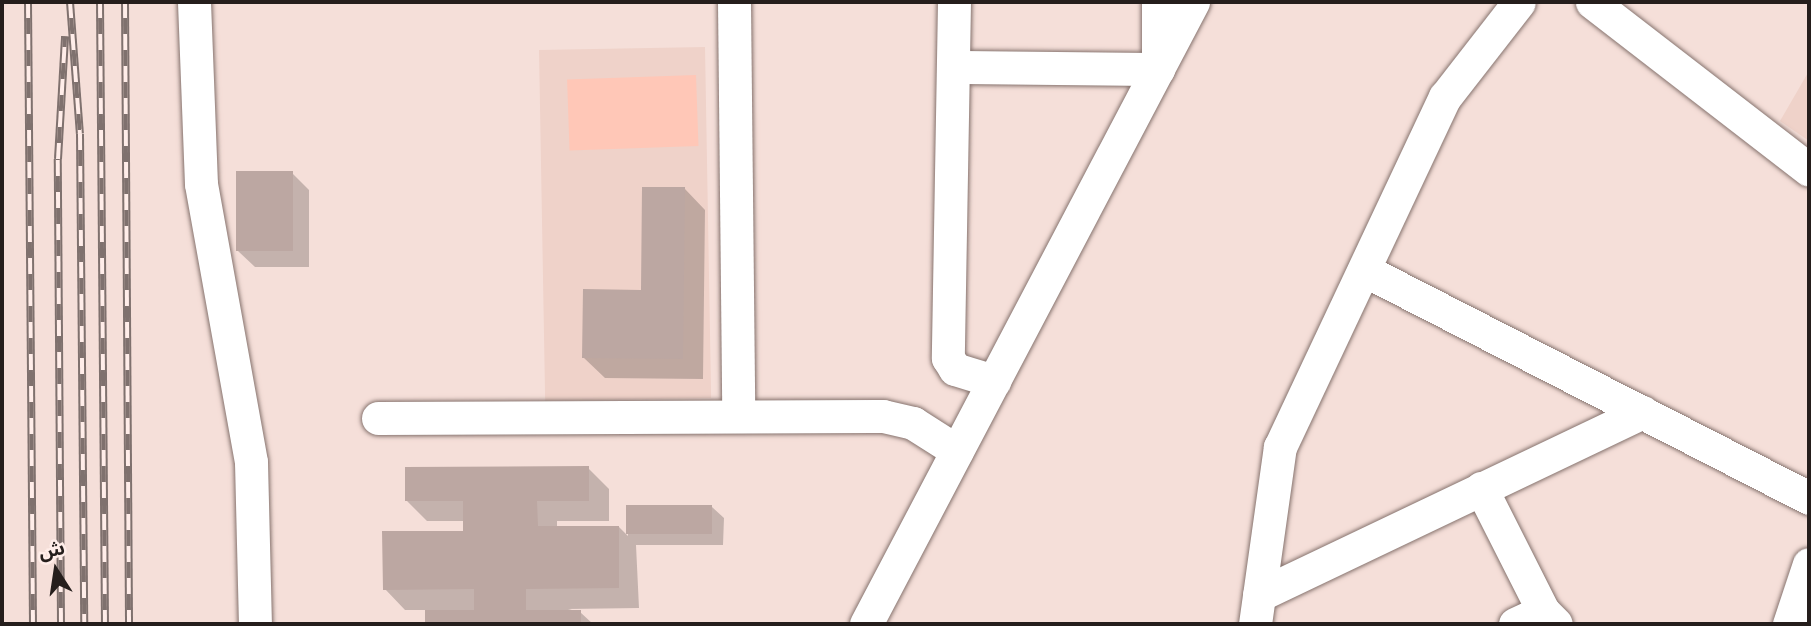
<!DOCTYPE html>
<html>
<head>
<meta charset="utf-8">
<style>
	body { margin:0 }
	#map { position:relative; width:1811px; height:626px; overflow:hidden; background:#f5dfd9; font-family:Merriweather,"Noto Sans Arabic",serif }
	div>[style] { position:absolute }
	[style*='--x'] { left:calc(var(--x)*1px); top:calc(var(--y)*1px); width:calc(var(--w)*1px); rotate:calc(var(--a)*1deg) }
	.built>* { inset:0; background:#efd2c9; transform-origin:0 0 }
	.green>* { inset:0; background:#ffc7b7; transform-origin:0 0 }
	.shadow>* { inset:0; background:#0003 }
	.building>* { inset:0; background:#bca7a2; transform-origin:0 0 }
	.roads { filter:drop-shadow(0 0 2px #86736e) drop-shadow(0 0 2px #86736e) }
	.minor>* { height:33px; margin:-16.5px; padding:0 16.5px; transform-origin:16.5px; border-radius:16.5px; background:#fff }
	.rail>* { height:8px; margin-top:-4px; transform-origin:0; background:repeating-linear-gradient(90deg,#ffede9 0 16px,#7f716e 0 32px); box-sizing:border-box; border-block:2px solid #7f716e }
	span { translate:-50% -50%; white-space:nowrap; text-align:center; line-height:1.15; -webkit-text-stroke:5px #ffede9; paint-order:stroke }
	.frame { position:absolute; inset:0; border:4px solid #251e1c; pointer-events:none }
	.north { position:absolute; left:21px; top:535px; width:70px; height:70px; -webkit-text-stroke:5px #ffede9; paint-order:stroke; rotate:348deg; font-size:19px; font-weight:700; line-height:28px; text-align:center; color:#251e1c }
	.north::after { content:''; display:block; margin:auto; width:24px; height:32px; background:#251e1c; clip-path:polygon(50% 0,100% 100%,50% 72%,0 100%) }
</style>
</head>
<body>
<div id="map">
	<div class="built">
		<div style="left:705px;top:47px;width:351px;height:166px;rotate:89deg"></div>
		<div style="clip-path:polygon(1809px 71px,1809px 141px,1780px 121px)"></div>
	</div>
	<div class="green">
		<div style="left:696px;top:75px;width:71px;height:129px;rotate:88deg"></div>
	</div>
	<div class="shadow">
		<div style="clip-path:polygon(292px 173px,309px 190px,309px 267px,255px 267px,238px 251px)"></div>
		<div style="clip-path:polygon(685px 189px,705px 210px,703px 379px,605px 378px,584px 358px,643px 292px)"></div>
		<div style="clip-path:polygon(588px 468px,609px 489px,609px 521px,557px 521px,557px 528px,619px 527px,628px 536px,627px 507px,712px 507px,724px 518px,723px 545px,636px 545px,639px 608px,568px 609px,580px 612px,593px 624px,427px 624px,427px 610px,405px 610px,385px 589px,465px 532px,465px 521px,427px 521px,407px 501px)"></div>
	</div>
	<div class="building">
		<div style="left:293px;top:171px;width:80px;height:57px;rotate:90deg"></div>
		<div style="clip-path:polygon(642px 187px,685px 187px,683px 359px,582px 358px,583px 289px,641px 290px)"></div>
		<div style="clip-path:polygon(589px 466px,589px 501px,537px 501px,538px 526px,619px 526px,619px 588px,526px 589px,526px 610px,581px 610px,581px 624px,425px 624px,425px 610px,474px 610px,474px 589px,383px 590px,382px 531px,463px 531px,463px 501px,405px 501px,405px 467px)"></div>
		<div style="left:626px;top:505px;width:86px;height:29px"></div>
	</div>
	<div class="roads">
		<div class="minor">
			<div style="--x:194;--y:2;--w:182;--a:87.8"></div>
			<div style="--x:201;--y:184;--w:282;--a:79.8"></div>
			<div style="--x:251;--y:462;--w:162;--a:88.6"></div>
			<div style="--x:734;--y:2;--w:413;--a:89.4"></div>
			<div style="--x:954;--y:2;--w:356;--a:91"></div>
			<div style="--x:948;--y:358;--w:13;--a:58"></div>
			<div style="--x:955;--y:369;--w:41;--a:17.1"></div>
			<div style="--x:1592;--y:2;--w:274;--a:37.7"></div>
			<div style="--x:955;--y:67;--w:203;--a:0.6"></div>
			<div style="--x:1158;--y:69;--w:67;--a:-90"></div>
			<div style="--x:1364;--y:270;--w:500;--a:27.13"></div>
			<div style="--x:378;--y:418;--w:505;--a:-0.23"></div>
			<div style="--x:883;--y:416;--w:31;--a:13"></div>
			<div style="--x:913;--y:423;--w:52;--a:32.5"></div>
			<div style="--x:1481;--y:488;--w:138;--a:63.2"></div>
			<div style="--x:1543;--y:611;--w:18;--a:45"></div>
			<div style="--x:1259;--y:595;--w:425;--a:-25.5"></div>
			<div style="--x:866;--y:624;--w:703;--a:-62.27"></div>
			<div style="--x:1255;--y:624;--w:179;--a:-82"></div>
			<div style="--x:1280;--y:447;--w:387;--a:-64.8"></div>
			<div style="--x:1445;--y:97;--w:120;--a:-52.1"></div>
			<div style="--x:1515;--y:624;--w:31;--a:-25"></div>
			<div style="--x:1789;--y:624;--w:63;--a:-71.6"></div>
		</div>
	</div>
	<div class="rail">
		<div style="--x:28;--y:2;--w:622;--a:89.54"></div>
		<div style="--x:70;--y:2;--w:132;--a:85.7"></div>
		<div style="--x:80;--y:134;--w:490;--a:89.5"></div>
		<div style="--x:100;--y:2;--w:622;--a:89.54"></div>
		<div style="--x:125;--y:2;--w:622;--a:89.63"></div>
		<div style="--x:61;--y:624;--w:465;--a:-90.4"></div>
		<div style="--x:58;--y:159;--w:123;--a:-86.7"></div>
	</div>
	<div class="frame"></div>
	<div class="north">ش</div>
</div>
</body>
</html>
